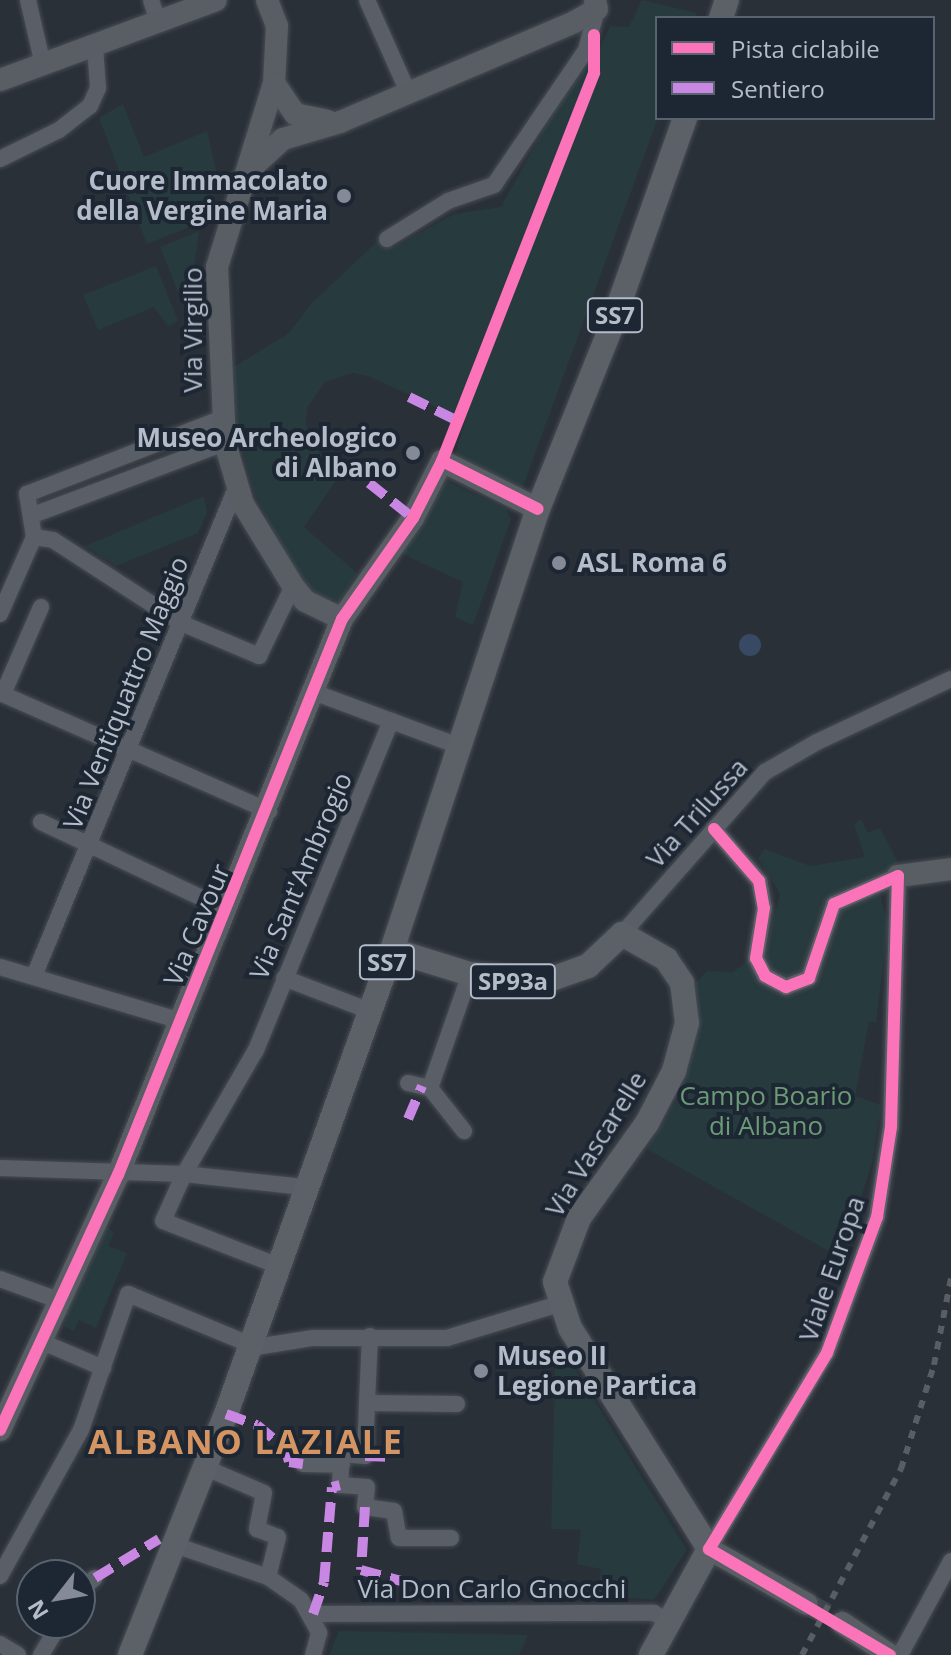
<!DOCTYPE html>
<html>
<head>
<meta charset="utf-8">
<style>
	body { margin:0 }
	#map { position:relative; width:951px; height:1655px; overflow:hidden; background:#2a3038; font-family:"Open Sans",sans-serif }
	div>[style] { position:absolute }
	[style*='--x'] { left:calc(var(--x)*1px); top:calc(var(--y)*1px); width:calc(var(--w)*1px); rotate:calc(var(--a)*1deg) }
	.green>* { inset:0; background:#273a3e }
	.water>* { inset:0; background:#384963 }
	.round { border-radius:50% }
	.secondary-tunnel>* { height:22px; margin-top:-11px; transform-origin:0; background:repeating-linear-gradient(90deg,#3f454e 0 22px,transparent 0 33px) }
	.roads { filter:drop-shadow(0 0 2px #484c53) drop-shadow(0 0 2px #484c53) }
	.street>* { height:16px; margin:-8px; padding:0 8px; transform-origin:8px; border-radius:8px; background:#5a5e66 }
	.secondary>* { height:22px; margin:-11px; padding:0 11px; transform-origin:11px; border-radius:11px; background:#595d64 }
	.primary>* { height:24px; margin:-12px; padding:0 12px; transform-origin:12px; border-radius:12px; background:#5c6168 }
	.rail>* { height:6px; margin-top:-3px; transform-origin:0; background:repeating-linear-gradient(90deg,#595d64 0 8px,transparent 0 16px) }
	.quiet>* { height:10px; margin-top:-5px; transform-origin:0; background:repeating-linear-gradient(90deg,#c787e3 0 20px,transparent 0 30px) }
	.cycleway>* { height:12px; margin:-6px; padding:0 6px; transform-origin:6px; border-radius:6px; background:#fb73b8 }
	.dots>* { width:22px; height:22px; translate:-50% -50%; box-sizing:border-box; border:4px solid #1d2633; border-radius:50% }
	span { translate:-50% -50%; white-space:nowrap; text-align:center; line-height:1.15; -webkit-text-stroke:8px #1d2633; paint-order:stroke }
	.shield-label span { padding:2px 6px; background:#1d2633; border:2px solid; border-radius:6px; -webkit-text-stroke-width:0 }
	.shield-label { font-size:24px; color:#b4bcc9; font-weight:700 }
	.poi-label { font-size:26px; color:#b4bcc9; font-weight:700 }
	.right { translate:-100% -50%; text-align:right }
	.left { translate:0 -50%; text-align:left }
	.street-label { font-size:26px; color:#b4bcc9 }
	.park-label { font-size:26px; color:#6b9a76 }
	.district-label { font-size:34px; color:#d59563; font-weight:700; letter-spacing:2px }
	.legend { position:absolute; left:655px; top:16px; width:280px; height:104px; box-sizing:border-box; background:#1d2633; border:2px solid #59626f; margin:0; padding:10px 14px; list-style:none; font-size:24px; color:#b4bcc9 }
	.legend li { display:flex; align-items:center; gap:16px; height:40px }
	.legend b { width:40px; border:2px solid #59626f }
	.north { position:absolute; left:16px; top:1559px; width:80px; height:80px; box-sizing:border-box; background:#1d2633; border:2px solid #59626f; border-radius:50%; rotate:239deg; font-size:22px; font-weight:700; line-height:32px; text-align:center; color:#b4bcc9 }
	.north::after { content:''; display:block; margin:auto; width:28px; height:36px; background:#848b96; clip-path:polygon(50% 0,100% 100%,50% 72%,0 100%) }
</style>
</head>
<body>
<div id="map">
	<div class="green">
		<div style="clip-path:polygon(642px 0,697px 13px,695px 18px,657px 18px,658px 118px,522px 489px,455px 456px,465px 420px,368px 376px,353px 373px,325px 382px,307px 408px,306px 424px,320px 453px,344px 469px,304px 527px,357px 573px,339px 601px,318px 597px,292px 566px,255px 494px,237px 433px,234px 367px,289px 333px,312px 303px,384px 235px,393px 248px,454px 214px,501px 207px,580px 64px,595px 58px,610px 26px,629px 27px)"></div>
		<div style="clip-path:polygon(123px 104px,144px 157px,207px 131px,219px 182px,202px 222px,147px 244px,99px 118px)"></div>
		<div style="clip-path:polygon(199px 231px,191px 287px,178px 292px,160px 247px)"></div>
		<div style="clip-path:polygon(156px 266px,178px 321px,168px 326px,154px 307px,98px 330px,83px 295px)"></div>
		<div style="clip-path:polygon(448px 482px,506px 509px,511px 519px,473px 625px,455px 617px,463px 582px,398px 552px,440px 486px)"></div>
		<div style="clip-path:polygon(204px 496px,207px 513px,198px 533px,116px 566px,85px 546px)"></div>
		<div style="clip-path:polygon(861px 819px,868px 833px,880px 828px,900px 866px,876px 878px,888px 925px,876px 1022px,869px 1022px,855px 1096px,881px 1105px,872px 1164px,841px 1258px,647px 1149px,677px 1100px,693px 986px,707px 971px,733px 972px,767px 945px,780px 894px,758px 858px,765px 849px,810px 866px,865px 857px,854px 824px)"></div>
		<div style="clip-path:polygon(98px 1222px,114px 1232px,108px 1246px,127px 1253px,96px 1328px,79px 1320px,74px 1331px,64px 1326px,68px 1317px,60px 1313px)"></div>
		<div style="clip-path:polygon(561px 1359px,575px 1369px,687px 1550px,654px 1600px,597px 1595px,601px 1569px,577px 1564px,581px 1530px,551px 1529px,555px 1370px)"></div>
		<div style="clip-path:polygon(339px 1631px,528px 1635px,519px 1655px,329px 1655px)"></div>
	</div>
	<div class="water">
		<div class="round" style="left:739px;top:634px;width:22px;height:22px"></div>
	</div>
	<div class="secondary-tunnel">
		<div style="--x:807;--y:1604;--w:40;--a:28"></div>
	</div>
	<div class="roads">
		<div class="street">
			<div style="--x:28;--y:0;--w:67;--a:77"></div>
			<div style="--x:151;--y:0;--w:22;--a:72"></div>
			<div style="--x:367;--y:0;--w:101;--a:66"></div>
			<div style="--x:0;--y:159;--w:66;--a:-26.2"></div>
			<div style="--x:59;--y:130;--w:39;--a:-38"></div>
			<div style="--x:90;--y:106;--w:20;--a:-66"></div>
			<div style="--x:98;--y:88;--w:42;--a:-94.1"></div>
			<div style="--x:387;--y:239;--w:72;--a:-31.9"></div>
			<div style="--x:448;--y:201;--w:49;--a:-19.2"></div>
			<div style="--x:494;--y:185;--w:163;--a:-55.7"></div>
			<div style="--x:586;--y:50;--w:42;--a:-75"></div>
			<div style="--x:33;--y:515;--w:205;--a:-20.6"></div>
			<div style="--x:34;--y:537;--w:19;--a:9"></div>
			<div style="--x:53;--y:540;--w:153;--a:33"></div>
			<div style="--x:181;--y:623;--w:85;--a:22.9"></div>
			<div style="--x:259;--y:656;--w:78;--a:-64.1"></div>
			<div style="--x:0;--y:614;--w:84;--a:-66.2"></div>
			<div style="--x:34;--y:537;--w:44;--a:-99.2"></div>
			<div style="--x:27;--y:494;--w:210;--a:-21.2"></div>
			<div style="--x:0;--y:693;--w:294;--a:23.7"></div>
			<div style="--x:316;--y:693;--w:155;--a:20.4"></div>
			<div style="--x:3;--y:694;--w:95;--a:-66.4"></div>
			<div style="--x:41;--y:822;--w:206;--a:25.3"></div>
			<div style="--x:622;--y:934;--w:216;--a:-48.6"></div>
			<div style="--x:765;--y:772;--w:60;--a:-30"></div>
			<div style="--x:817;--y:742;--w:148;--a:-25.2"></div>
			<div style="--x:0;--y:967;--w:189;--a:16.6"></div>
			<div style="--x:34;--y:976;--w:528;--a:-67.51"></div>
			<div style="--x:284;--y:978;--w:92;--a:21"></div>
			<div style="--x:408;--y:1083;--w:23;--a:13"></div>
			<div style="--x:430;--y:1088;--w:121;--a:-70.7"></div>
			<div style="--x:430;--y:1088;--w:55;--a:51.7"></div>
			<div style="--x:0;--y:1168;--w:184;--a:1.9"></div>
			<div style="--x:184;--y:1174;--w:120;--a:6.2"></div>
			<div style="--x:276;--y:1265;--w:121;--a:-158.7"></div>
			<div style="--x:163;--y:1221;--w:51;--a:-65.9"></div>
			<div style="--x:184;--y:1174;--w:143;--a:-59.9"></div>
			<div style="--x:256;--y:1050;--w:356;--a:-67.7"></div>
			<div style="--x:0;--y:1279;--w:62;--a:19.9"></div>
			<div style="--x:370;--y:1336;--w:67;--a:92.6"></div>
			<div style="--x:367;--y:1403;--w:90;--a:0.6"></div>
			<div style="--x:40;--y:1341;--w:69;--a:23.2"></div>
			<div style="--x:367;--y:1403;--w:53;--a:92.2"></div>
			<div style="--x:365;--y:1456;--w:23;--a:-175"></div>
			<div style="--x:342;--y:1454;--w:31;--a:94"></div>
			<div style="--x:340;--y:1485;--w:27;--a:4"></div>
			<div style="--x:367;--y:1487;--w:20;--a:96"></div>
			<div style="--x:365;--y:1507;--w:29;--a:8"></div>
			<div style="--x:394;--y:1511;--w:27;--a:80"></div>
			<div style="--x:399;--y:1538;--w:52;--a:0"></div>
			<div style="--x:303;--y:1464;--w:39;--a:1"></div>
			<div style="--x:206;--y:1468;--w:63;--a:23.3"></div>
			<div style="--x:264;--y:1493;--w:37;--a:101"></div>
			<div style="--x:257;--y:1529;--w:22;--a:21"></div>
			<div style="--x:278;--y:1537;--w:41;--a:104"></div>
			<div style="--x:172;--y:1544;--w:102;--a:19"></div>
			<div style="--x:268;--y:1577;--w:40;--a:34.9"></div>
			<div style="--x:301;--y:1600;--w:38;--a:61"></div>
			<div style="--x:319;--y:1633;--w:23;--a:105"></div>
			<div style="--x:709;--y:1549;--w:229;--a:-59"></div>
			<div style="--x:827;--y:1353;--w:145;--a:-69.8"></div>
			<div style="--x:877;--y:1217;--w:91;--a:-81.2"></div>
			<div style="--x:891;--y:1127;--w:251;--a:-88.4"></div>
			<div style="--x:898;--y:876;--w:70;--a:156.4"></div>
			<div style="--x:834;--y:904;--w:78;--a:108.7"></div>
			<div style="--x:809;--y:978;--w:25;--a:159"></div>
			<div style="--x:786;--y:987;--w:24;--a:-152"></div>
			<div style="--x:765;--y:976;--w:20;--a:-117"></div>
			<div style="--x:756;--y:958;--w:51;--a:-80.9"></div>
			<div style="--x:764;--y:908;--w:27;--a:-100"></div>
			<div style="--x:759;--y:881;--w:69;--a:-130.9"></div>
			<div style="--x:0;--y:1576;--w:167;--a:-61"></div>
			<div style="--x:81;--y:1430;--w:144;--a:-70.9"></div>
			<div style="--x:128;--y:1294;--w:139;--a:22.5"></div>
			<div style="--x:256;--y:1347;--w:58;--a:-9"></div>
			<div style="--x:313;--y:1338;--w:134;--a:0"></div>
			<div style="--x:447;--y:1338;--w:117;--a:-16.9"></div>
			<div style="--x:80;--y:1590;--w:19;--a:-39"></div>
			<div style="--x:313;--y:1614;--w:341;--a:-0.2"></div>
			<div style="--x:654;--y:1613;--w:17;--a:31"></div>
			<div style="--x:0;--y:1644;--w:21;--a:31"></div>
			<div style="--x:41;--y:1655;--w:37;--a:-59"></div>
			<div style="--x:900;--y:1655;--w:107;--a:-61.5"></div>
		</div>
		<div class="secondary">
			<div style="--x:267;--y:0;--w:28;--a:69"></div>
			<div style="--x:277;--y:26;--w:57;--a:93"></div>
			<div style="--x:274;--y:83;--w:193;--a:107.2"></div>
			<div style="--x:217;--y:267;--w:176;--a:87.4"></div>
			<div style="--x:225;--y:443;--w:64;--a:73.6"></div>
			<div style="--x:243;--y:504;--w:96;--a:58.6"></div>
			<div style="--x:293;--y:586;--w:19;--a:51"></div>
			<div style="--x:305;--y:601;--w:41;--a:25.9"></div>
			<div style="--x:0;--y:80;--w:230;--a:-20.3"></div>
			<div style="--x:274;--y:83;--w:37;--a:56"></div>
			<div style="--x:295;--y:114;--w:33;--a:12"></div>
			<div style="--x:250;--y:169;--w:45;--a:-42.3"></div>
			<div style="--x:283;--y:139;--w:59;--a:-16.6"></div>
			<div style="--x:340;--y:122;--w:254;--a:-23.1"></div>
			<div style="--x:574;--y:22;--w:26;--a:-29"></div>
			<div style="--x:597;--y:9;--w:9;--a:-103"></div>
			<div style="--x:898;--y:876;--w:53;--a:-7.5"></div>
			<div style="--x:0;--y:1430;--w:281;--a:-65.2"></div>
			<div style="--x:118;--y:1175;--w:599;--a:-68.06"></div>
			<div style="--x:342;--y:619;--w:123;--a:-54.9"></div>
			<div style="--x:413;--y:518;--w:64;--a:-63"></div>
			<div style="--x:442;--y:461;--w:107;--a:26.6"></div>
			<div style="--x:709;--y:1549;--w:112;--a:29.3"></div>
			<div style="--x:842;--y:1623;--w:58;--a:33.7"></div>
		</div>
		<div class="primary">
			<div style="--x:721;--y:18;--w:19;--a:-72"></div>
			<div style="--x:392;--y:950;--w:82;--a:17.1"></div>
			<div style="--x:470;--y:974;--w:73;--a:6.3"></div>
			<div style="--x:543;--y:982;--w:48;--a:-19.6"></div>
			<div style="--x:588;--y:966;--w:47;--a:-43.3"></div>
			<div style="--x:622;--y:934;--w:51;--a:29.6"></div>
			<div style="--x:666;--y:959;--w:29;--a:56"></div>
			<div style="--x:682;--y:983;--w:40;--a:82.9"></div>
			<div style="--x:687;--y:1023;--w:50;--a:105.2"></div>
			<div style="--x:674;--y:1071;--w:59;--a:117.4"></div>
			<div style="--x:647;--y:1123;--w:117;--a:125.6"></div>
			<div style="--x:579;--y:1218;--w:68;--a:110.6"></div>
			<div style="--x:555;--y:1282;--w:48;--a:71.9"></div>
			<div style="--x:570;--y:1328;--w:261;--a:57.8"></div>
			<div style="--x:709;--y:1549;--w:121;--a:118.7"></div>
			<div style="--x:130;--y:1655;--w:259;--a:-68.3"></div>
			<div style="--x:226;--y:1414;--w:493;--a:-70.3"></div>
			<div style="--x:392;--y:950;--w:465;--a:-71.7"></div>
			<div style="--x:538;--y:509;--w:196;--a:-68.1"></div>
			<div style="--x:611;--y:327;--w:222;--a:-70.5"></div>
		</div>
	</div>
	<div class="rail">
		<div style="--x:802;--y:1655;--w:211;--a:-62"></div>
		<div style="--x:901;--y:1469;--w:109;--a:-72.4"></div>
		<div style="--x:934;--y:1365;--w:89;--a:-78.9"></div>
	</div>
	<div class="quiet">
		<div style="--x:409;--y:397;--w:55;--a:26.1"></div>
		<div style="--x:369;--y:483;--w:56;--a:38.5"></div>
		<div style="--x:408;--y:1119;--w:36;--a:-67"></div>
		<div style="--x:226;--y:1414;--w:33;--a:20"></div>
		<div style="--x:257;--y:1425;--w:38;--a:40"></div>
		<div style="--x:286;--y:1449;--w:13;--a:77"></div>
		<div style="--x:289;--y:1462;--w:14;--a:8"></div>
		<div style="--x:365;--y:1456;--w:30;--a:2"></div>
		<div style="--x:365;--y:1507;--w:63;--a:93.6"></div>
		<div style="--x:361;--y:1570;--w:60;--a:15.4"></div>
		<div style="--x:95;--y:1578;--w:75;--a:-31.4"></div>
		<div style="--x:313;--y:1614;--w:34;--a:-71"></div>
		<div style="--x:324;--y:1582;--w:95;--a:-85.2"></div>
		<div style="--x:332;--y:1487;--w:8;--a:-14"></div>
	</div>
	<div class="cycleway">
		<div style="--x:442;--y:461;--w:107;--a:26.6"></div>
		<div style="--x:714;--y:829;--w:69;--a:49.1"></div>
		<div style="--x:759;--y:881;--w:27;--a:80"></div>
		<div style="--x:764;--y:908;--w:51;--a:99.1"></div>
		<div style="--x:756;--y:958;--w:20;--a:63"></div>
		<div style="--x:765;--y:976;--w:24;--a:28"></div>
		<div style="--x:786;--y:987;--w:25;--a:-21"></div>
		<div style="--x:809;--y:978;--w:78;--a:-71.3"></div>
		<div style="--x:834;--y:904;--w:70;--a:-23.6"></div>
		<div style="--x:898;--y:876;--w:251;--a:91.6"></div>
		<div style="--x:891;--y:1127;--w:91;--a:98.8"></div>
		<div style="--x:877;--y:1217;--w:145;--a:110.2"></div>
		<div style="--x:827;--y:1353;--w:229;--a:121"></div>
		<div style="--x:709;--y:1549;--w:210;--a:30.4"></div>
		<div style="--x:0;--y:1430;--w:281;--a:-65.2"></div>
		<div style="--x:118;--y:1175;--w:599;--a:-68.06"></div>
		<div style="--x:342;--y:619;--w:123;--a:-54.9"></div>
		<div style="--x:413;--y:518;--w:64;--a:-63"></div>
		<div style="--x:442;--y:461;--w:417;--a:-68.6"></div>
		<div style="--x:594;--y:73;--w:38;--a:-90"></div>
	</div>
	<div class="dots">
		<div style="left:344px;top:196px;background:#848b96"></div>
		<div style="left:413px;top:453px;background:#848b96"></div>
		<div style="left:559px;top:563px;background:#848b96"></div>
		<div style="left:481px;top:1371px;background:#848b96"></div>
	</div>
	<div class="shield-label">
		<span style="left:615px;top:315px">SS7</span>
		<span style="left:387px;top:962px">SS7</span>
		<span style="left:513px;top:981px">SP93a</span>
	</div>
	<div class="poi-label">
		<span class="right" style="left:328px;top:196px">Cuore Immacolato<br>della Vergine Maria</span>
		<span class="right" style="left:397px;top:453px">Museo Archeologico<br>di Albano</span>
		<span class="left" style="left:577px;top:563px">ASL Roma 6</span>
		<span class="left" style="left:497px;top:1371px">Museo II<br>Legione Partica</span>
	</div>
	<div class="street-label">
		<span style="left:193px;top:330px;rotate:-90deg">Via Virgilio</span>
		<span style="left:126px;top:693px;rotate:-68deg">Via Ventiquattro Maggio</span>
		<span style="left:697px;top:813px;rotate:-48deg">Via Trilussa</span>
		<span style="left:301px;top:876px;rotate:-67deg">Via Sant'Ambrogio</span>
		<span style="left:197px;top:925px;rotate:-67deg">Via Cavour</span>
		<span style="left:596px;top:1144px;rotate:-58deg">Via Vascarelle</span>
		<span style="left:832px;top:1269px;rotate:-71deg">Viale Europa</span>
		<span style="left:492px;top:1589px">Via Don Carlo Gnocchi</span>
	</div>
	<div class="park-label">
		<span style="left:766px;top:1111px">Campo Boario<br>di Albano</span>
	</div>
	<div class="district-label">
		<span style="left:246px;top:1442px">ALBANO LAZIALE</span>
	</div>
	<ul class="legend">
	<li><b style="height:10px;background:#fb73b8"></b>Pista ciclabile</li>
	<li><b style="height:10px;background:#c787e3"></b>Sentiero</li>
	</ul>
	<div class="north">N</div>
</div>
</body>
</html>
